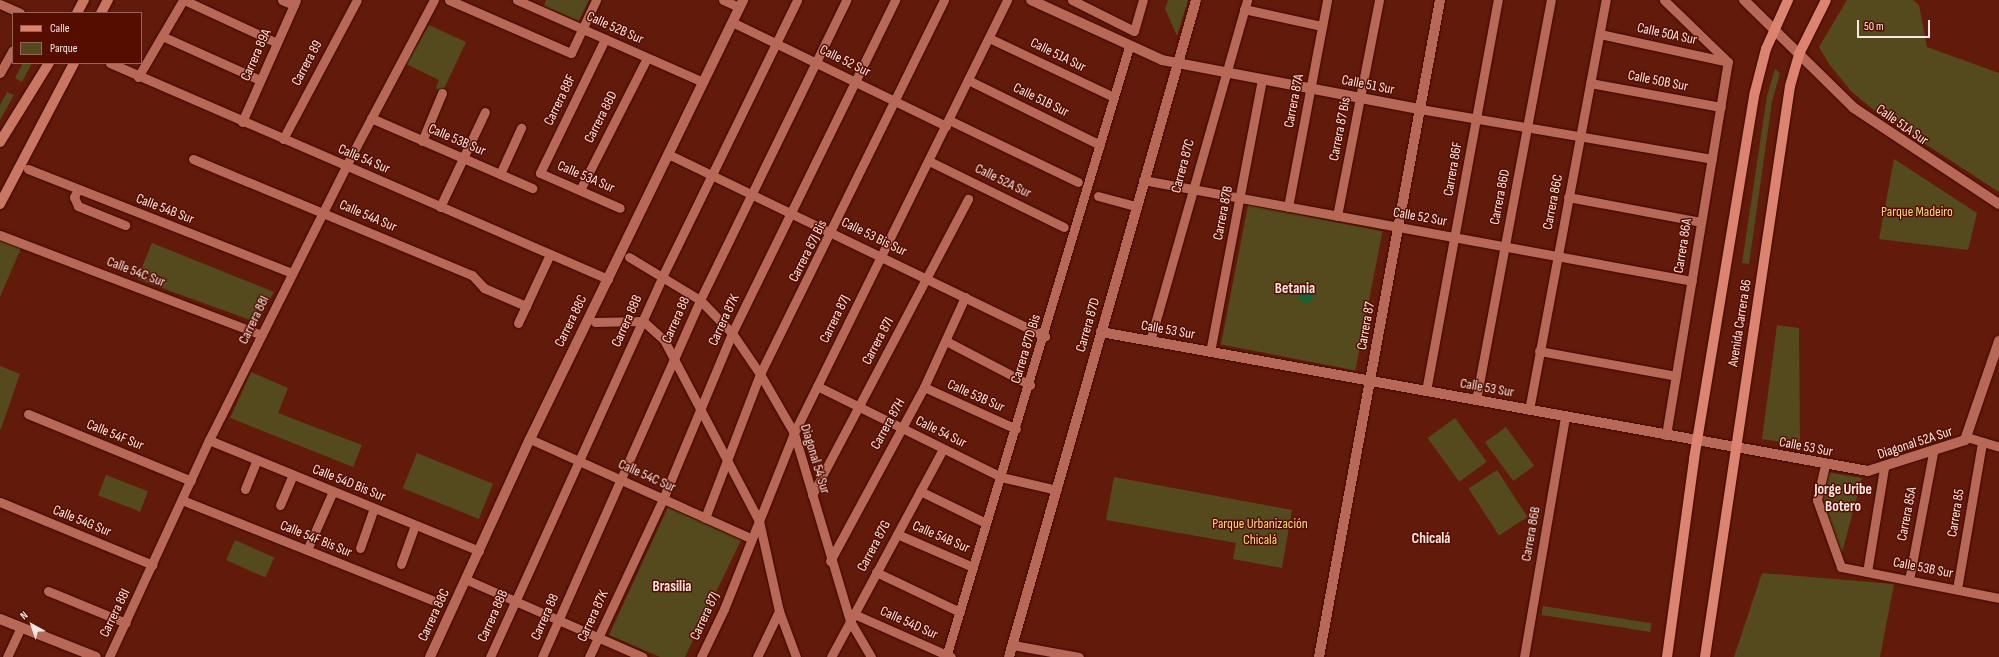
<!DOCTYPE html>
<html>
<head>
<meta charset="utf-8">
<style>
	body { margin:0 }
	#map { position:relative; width:1999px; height:657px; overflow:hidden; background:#621a0b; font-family:"Sofia Sans Condensed",sans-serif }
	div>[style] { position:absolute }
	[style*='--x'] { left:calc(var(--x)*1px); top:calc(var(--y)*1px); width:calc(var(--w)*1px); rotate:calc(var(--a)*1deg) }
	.green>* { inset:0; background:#55491e; transform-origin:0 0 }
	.water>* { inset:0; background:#146237 }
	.round { border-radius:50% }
	.roads { filter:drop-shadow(0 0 1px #3d0700) drop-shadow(0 0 1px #3d0700) }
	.minor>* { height:9px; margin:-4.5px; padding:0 4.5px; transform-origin:4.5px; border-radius:4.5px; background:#b76856 }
	.tertiary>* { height:10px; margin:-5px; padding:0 5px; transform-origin:5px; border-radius:5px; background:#b76856 }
	.secondary>* { height:10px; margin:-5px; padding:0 5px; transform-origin:5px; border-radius:5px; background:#c97663 }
	.primary>* { height:10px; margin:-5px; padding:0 5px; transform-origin:5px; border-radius:5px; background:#dc8470 }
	span { translate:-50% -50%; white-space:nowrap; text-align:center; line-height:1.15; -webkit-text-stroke:3px #550d00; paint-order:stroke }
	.street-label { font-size:14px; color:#fae7e3 }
	.park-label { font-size:14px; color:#f7dc7c }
	.neighbourhood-label { font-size:15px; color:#fae7e3; font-weight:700 }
	.legend { position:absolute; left:12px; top:12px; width:130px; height:52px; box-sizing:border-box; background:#550d00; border:1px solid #97645b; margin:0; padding:5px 7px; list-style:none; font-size:12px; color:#fae7e3 }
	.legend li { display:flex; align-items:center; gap:8px; height:20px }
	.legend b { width:20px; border:1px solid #97645b }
	.north { position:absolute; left:12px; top:605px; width:40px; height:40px; -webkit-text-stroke:3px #550d00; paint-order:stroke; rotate:320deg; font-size:11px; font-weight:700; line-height:16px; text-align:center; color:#fae7e3 }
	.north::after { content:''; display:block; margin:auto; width:14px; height:18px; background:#fae7e3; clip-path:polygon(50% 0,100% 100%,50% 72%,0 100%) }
	.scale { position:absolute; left:1857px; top:20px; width:73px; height:18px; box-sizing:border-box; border:2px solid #fae7e3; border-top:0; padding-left:5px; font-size:12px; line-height:14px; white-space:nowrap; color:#fae7e3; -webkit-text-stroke:3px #550d00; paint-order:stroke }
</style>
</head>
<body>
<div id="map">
	<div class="green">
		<div style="clip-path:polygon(546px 0,589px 0,579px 21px,544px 6px)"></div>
		<div style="clip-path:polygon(1168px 0,1188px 0,1177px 36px,1165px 9px)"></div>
		<div style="clip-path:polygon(1847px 0,1913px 0,1919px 5px,1927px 47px,1999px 73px,1999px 192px,1876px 112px,1851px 91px,1829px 64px,1819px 47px)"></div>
		<div style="clip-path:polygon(429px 25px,466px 42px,442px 93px,436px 88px,439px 80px,406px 64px)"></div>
		<div style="clip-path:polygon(23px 63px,32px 63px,22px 82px,15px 78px)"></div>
		<div style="clip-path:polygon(1775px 69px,1780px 73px,1772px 102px,1749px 264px,1742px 263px,1767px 96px)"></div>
		<div style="clip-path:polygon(7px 92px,14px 95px,0 120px,0 105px)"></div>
		<div style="clip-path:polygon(1894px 159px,1977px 213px,1968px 250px,1879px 239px)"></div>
		<div style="left:1248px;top:205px;width:137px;height:142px;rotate:11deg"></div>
		<div style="clip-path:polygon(0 240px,22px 246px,0 297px)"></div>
		<div style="clip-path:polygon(152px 243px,274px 292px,256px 322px,137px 279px)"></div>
		<div style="clip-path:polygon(1777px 325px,1799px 328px,1800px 445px,1762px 439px)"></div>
		<div style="clip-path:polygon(0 366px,20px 374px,1px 429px,0 429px)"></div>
		<div style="clip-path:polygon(251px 372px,288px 388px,278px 413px,362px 445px,353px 467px,230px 418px)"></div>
		<div style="left:1455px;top:418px;width:54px;height:34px;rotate:54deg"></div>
		<div style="left:1506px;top:427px;width:48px;height:26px;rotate:54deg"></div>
		<div style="left:417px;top:453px;width:82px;height:38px;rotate:22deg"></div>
		<div style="left:1497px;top:470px;width:56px;height:34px;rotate:57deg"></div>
		<div style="clip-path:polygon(1827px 472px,1862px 478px,1842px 553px,1824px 505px,1822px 492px)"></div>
		<div style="left:106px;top:475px;width:45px;height:22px;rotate:21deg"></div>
		<div style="clip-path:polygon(1114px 477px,1292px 510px,1282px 568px,1233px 559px,1236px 543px,1106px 520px)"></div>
		<div style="clip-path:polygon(668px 507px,741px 540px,685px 657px,660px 657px,609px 635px)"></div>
		<div style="left:235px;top:540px;width:43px;height:22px;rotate:24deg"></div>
		<div style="clip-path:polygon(1762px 573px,1894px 584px,1880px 657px,1734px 657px)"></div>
		<div style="left:1543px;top:606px;width:110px;height:9px;rotate:9deg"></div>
	</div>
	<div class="water">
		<div class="round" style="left:1299px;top:289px;width:14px;height:14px"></div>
	</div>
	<div class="roads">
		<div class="minor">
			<div style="--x:184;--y:0;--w:102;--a:24.8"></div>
			<div style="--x:282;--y:0;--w:13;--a:23"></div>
			<div style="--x:449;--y:0;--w:133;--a:23.5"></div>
			<div style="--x:571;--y:53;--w:59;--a:-64.7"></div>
			<div style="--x:517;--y:0;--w:203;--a:23.8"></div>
			<div style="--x:723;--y:0;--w:17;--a:24"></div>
			<div style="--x:1072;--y:0;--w:69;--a:26.6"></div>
			<div style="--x:1134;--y:31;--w:32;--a:-74"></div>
			<div style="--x:1664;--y:0;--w:88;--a:44.1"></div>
			<div style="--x:0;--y:4;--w:22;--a:24"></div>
			<div style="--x:1244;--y:9;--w:80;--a:12.3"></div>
			<div style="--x:732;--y:22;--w:238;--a:25.9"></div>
			<div style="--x:1600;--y:34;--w:131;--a:12.3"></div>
			<div style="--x:162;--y:36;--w:107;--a:24.2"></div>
			<div style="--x:989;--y:38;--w:138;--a:25.3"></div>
			<div style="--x:605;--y:39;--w:149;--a:115.9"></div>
			<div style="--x:540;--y:173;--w:87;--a:23.6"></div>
			<div style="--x:110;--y:63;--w:543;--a:23.45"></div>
			<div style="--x:0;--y:73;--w:26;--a:-61"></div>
			<div style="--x:138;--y:77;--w:89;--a:-59.7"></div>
			<div style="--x:968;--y:80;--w:147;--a:26.2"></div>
			<div style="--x:1590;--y:83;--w:133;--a:10.4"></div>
			<div style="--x:1420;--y:109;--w:296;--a:9.7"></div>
			<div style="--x:371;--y:118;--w:176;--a:23.5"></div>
			<div style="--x:949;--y:120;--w:143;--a:25.7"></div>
			<div style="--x:242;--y:122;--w:133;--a:-66.1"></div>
			<div style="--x:283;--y:139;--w:157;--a:-62"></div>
			<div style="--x:422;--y:141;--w:52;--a:-67.4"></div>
			<div style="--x:668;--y:154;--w:419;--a:25.8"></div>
			<div style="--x:193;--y:159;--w:302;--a:22.6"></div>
			<div style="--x:472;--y:275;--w:18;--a:47"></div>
			<div style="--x:484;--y:288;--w:46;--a:23.2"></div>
			<div style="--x:929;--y:161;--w:150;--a:26.1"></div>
			<div style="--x:28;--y:169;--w:284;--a:21.5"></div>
			<div style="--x:500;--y:174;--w:51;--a:-65.5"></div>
			<div style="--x:1143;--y:180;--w:558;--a:10.42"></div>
			<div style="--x:78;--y:189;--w:9;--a:117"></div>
			<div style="--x:74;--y:197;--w:10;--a:66"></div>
			<div style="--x:78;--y:206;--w:51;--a:22"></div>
			<div style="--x:580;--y:190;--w:148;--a:-63.1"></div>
			<div style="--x:1098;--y:196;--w:39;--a:15"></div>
			<div style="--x:1568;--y:197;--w:135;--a:10.6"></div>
			<div style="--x:440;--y:207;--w:105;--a:-64.7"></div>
			<div style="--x:1288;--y:207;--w:211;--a:-79.3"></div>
			<div style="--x:1337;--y:216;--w:220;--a:-79"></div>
			<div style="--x:0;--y:235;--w:280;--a:20.9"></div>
			<div style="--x:629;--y:257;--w:83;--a:31.2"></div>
			<div style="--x:700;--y:300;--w:46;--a:45.9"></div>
			<div style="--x:732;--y:333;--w:50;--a:55.7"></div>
			<div style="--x:760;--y:374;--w:68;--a:60"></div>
			<div style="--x:794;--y:433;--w:196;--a:73.4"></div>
			<div style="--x:850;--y:621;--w:42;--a:59.7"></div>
			<div style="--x:595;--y:322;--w:48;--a:-1.2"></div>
			<div style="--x:643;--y:321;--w:28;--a:42"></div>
			<div style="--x:664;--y:340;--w:204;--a:62.3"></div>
			<div style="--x:759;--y:521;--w:92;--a:77.5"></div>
			<div style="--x:779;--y:611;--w:49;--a:69.7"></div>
			<div style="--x:518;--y:323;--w:76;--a:-65.1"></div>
			<div style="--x:946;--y:341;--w:95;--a:27.6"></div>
			<div style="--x:1150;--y:341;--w:355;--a:-74.1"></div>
			<div style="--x:1539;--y:351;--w:139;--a:10.3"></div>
			<div style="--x:1210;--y:352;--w:278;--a:-79.2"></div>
			<div style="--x:817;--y:386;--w:205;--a:26.3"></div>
			<div style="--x:1001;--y:477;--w:57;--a:13.1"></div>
			<div style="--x:924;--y:387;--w:101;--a:24.5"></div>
			<div style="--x:1426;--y:391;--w:398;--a:-79.6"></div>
			<div style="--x:1476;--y:400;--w:407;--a:-79.4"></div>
			<div style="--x:1529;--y:410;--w:417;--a:-79.4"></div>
			<div style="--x:28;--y:414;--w:176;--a:22.3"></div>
			<div style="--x:1666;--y:435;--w:378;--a:-80.6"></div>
			<div style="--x:1967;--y:437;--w:34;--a:17"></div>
			<div style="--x:530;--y:439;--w:243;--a:24.2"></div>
			<div style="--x:209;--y:440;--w:292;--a:22.3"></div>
			<div style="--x:1825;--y:465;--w:36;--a:103"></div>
			<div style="--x:1817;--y:500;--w:71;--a:70.3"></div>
			<div style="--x:1841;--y:567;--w:161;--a:11.1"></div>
			<div style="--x:245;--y:489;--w:31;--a:-68"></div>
			<div style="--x:920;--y:491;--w:73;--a:25.9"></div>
			<div style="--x:812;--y:495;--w:335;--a:-62.2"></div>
			<div style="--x:182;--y:500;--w:277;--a:21.8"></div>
			<div style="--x:0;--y:502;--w:165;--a:22.4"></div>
			<div style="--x:280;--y:505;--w:33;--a:-67"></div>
			<div style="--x:705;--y:518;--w:154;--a:-69.1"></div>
			<div style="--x:760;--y:374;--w:417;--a:-63.8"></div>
			<div style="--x:897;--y:534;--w:83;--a:23.5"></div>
			<div style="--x:360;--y:548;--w:42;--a:-70.7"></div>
			<div style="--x:307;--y:550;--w:64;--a:-66.2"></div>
			<div style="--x:830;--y:561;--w:198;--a:-61.6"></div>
			<div style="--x:924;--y:387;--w:99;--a:-65.5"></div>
			<div style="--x:401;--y:564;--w:41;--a:-70.3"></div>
			<div style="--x:876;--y:572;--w:93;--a:25.5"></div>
			<div style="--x:1867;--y:572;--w:105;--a:-80.7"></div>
			<div style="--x:465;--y:579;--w:194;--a:23.7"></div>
			<div style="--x:1909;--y:580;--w:129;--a:-79.3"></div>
			<div style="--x:1957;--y:589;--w:149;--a:-80.3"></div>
			<div style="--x:48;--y:591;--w:84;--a:22.3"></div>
			<div style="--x:854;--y:614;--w:106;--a:23.9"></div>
			<div style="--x:1013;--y:645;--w:67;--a:10.3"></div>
			<div style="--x:7;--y:657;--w:33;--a:-65"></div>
			<div style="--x:109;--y:657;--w:239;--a:-65.3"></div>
			<div style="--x:209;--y:440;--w:306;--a:-63.4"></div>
			<div style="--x:346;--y:166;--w:188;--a:-62.1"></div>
			<div style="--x:490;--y:657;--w:419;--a:-65.6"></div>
			<div style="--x:663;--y:275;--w:306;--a:-64"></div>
			<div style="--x:542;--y:657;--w:390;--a:-66.1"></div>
			<div style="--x:700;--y:300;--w:334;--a:-64"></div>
			<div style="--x:589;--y:657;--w:174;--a:-64.9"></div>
			<div style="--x:663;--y:499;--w:180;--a:-67.4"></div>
			<div style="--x:732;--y:333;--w:371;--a:-63.9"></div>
			<div style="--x:701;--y:657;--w:53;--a:-64.4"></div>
			<div style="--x:724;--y:609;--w:189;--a:-68.3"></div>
			<div style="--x:794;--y:433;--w:483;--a:-63.8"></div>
			<div style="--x:757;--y:657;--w:51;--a:-64.4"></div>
			<div style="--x:831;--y:657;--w:236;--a:-61.7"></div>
			<div style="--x:946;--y:657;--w:637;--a:-73.3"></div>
			<div style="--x:1524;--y:657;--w:244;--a:-80.3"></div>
		</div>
		<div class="tertiary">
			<div style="--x:1031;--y:0;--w:144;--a:24.6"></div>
			<div style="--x:1162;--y:60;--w:263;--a:10.8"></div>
			<div style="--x:1744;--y:0;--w:154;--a:44.5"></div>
			<div style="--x:1854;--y:108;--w:174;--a:33.5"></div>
			<div style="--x:1101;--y:332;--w:779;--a:10.27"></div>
			<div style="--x:1868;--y:471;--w:102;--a:-17.7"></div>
			<div style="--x:1965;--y:440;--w:105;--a:-71"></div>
			<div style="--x:0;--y:619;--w:103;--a:21.6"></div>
			<div style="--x:430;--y:657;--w:240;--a:-65.4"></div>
			<div style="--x:530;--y:439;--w:488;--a:-64.1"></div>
			<div style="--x:1009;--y:657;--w:683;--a:-74.11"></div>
			<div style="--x:1319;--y:657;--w:668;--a:-79.56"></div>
		</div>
		<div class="secondary">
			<div style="--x:77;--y:13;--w:15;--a:-62"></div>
			<div style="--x:101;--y:13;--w:15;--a:-62"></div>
			<div style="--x:0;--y:142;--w:93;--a:-58.2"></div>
			<div style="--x:0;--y:204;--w:159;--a:-62.3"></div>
		</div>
		<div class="primary">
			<div style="--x:1667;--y:657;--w:200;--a:-82.2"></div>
			<div style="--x:1694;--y:459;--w:372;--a:-80.6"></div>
			<div style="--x:1755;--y:92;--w:44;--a:-75.7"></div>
			<div style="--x:1766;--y:49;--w:54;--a:-65.8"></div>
			<div style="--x:1705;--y:657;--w:577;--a:-81.53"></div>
			<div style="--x:1790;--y:86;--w:33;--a:-74"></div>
			<div style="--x:1799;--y:54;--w:60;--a:-63.4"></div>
		</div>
	</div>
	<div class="street-label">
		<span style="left:615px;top:28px;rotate:24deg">Calle 52B Sur</span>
		<span style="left:1667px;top:34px;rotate:12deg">Calle 50A Sur</span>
		<span style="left:256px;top:55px;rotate:-66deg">Carrera 89A</span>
		<span style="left:1058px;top:55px;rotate:26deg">Calle 51A Sur</span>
		<span style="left:845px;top:61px;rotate:26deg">Calle 52 Sur</span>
		<span style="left:307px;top:63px;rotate:-62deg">Carrera 89</span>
		<span style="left:1658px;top:81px;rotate:11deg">Calle 50B Sur</span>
		<span style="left:1368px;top:85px;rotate:11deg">Calle 51 Sur</span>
		<span style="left:560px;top:100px;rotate:-64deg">Carrera 88F</span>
		<span style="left:1041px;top:100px;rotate:26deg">Calle 51B Sur</span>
		<span style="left:1294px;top:101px;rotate:-79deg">Carrera 87A</span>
		<span style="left:601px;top:117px;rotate:-63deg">Carrera 88D</span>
		<span style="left:1902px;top:125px;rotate:35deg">Calle 51A Sur</span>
		<span style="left:1340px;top:129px;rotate:-79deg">Carrera 87 Bis</span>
		<span style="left:457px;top:140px;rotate:23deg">Calle 53B Sur</span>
		<span style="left:364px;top:159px;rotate:23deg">Calle 54 Sur</span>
		<span style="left:1183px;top:166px;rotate:-75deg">Carrera 87C</span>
		<span style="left:1453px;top:169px;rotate:-80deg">Carrera 86F</span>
		<span style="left:586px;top:177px;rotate:23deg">Calle 53A Sur</span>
		<span style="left:1003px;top:181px;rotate:26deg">Calle 52A Sur</span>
		<span style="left:1500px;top:197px;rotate:-79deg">Carrera 86D</span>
		<span style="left:1553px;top:202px;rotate:-79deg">Carrera 86C</span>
		<span style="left:165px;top:209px;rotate:21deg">Calle 54B Sur</span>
		<span style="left:1223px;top:213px;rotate:-79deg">Carrera 87B</span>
		<span style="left:368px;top:216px;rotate:23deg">Calle 54A Sur</span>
		<span style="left:1420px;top:217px;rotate:10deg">Calle 52 Sur</span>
		<span style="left:874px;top:237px;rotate:26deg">Calle 53 Bis Sur</span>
		<span style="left:1683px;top:246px;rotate:-81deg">Carrera 86A</span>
		<span style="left:808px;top:251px;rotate:-63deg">Carrera 87J Bis</span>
		<span style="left:136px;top:272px;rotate:21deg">Calle 54C Sur</span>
		<span style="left:835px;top:319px;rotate:-64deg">Carrera 87J</span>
		<span style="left:254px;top:320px;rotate:-64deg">Carrera 88I</span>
		<span style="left:676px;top:320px;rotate:-66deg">Carrera 88</span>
		<span style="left:724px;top:320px;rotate:-65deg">Carrera 87K</span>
		<span style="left:571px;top:321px;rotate:-64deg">Carrera 88C</span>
		<span style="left:627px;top:321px;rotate:-66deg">Carrera 88B</span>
		<span style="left:1740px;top:323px;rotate:-81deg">Avenida Carrera 86</span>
		<span style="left:1088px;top:325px;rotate:-74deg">Carrera 87D</span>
		<span style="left:1366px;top:326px;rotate:-80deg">Carrera 87</span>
		<span style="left:1168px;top:330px;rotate:10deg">Calle 53 Sur</span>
		<span style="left:878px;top:341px;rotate:-62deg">Carrera 87I</span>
		<span style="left:1026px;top:349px;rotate:-73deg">Carrera 87D Bis</span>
		<span style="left:1487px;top:388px;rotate:10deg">Calle 53 Sur</span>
		<span style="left:976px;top:396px;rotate:24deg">Calle 53B Sur</span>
		<span style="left:888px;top:424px;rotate:-61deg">Carrera 87H</span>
		<span style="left:941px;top:432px;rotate:26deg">Calle 54 Sur</span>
		<span style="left:115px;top:435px;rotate:22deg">Calle 54F Sur</span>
		<span style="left:1915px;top:443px;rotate:-18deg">Diagonal 52A Sur</span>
		<span style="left:1806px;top:447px;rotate:11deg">Calle 53 Sur</span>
		<span style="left:815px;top:459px;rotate:73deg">Diagonal 54 Sur</span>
		<span style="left:647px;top:476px;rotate:24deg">Calle 54C Sur</span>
		<span style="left:349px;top:483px;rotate:22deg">Calle 54D Bis Sur</span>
		<span style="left:1956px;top:513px;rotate:-81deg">Carrera 85</span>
		<span style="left:1907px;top:514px;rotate:-79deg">Carrera 85A</span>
		<span style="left:82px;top:521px;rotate:22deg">Calle 54G Sur</span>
		<span style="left:1531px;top:534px;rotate:-80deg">Carrera 86B</span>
		<span style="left:941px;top:537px;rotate:23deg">Calle 54B Sur</span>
		<span style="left:316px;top:539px;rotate:22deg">Calle 54F Bis Sur</span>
		<span style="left:874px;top:546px;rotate:-62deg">Carrera 87G</span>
		<span style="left:1923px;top:568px;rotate:11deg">Calle 53B Sur</span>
		<span style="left:115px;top:613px;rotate:-64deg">Carrera 88I</span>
		<span style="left:434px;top:615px;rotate:-65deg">Carrera 88C</span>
		<span style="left:493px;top:616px;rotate:-66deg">Carrera 88B</span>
		<span style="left:593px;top:616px;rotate:-65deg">Carrera 87K</span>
		<span style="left:705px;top:616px;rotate:-65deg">Carrera 87J</span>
		<span style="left:545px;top:617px;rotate:-66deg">Carrera 88</span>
		<span style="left:909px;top:623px;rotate:24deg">Calle 54D Sur</span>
	</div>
	<div class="park-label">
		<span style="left:1917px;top:212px">Parque Madeiro</span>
		<span style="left:1260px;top:532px">Parque Urbanización<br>Chicalá</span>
	</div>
	<div class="neighbourhood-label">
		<span style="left:1295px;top:289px">Betania</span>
		<span style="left:1843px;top:498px">Jorge Uribe<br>Botero</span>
		<span style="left:1431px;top:539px">Chicalá</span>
		<span style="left:672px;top:587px">Brasilia</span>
	</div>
	<ul class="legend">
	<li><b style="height:5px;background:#dc8470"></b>Calle</li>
	<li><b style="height:11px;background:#55491e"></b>Parque</li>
	</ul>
	<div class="north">N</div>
	<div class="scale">50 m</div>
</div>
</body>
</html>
